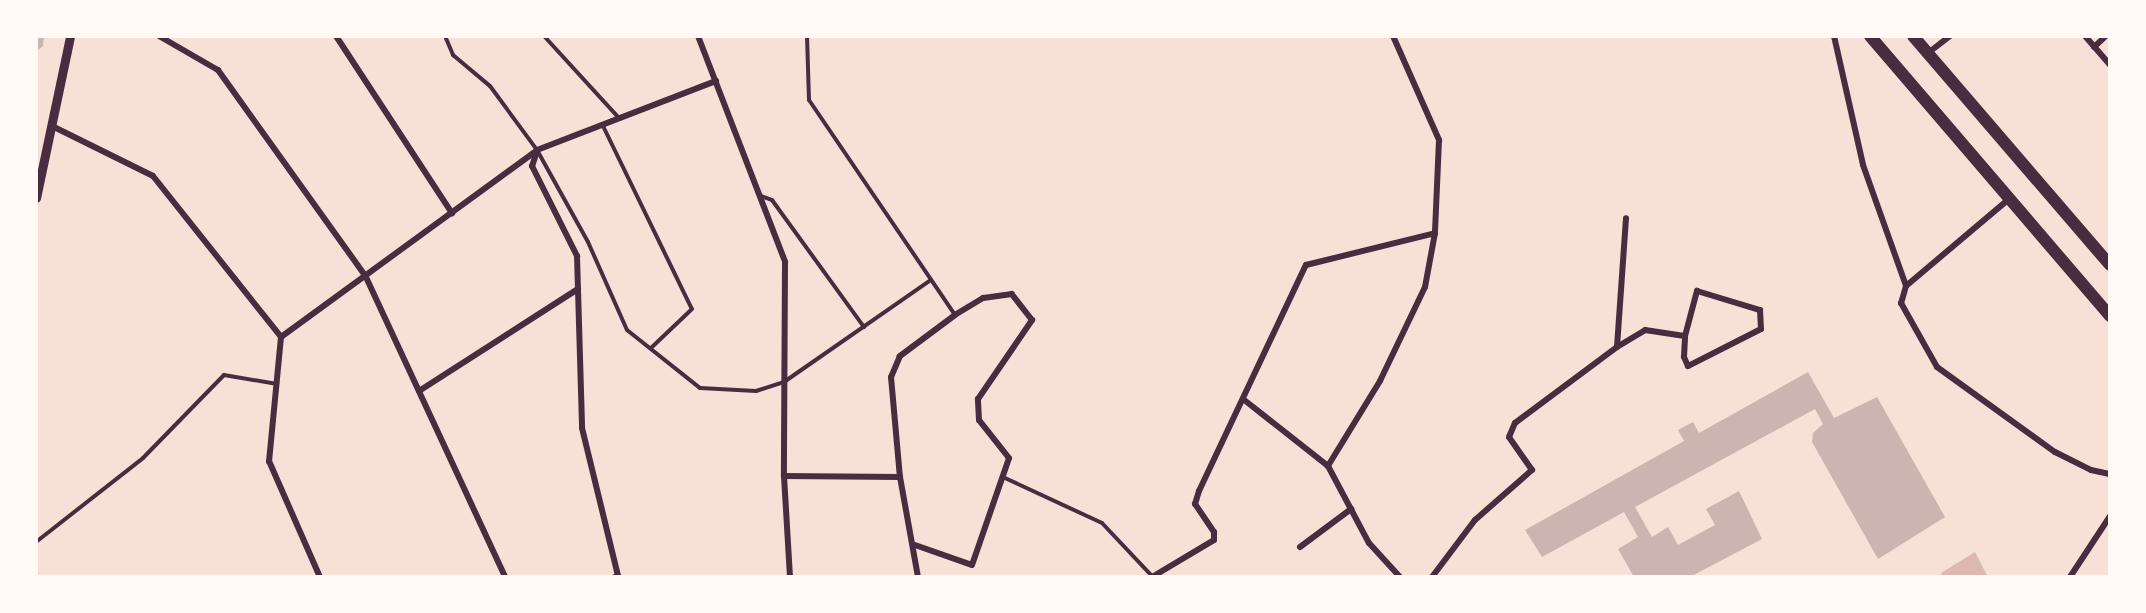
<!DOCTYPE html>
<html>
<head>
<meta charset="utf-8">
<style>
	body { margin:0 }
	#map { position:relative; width:2146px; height:613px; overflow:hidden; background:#f7e1d7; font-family:Mulish,sans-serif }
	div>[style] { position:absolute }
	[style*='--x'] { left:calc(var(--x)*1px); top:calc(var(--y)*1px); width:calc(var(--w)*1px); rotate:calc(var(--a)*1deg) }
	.water>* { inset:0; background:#dcb8b0 }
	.building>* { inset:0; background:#ccb4b1 }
	.service>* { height:4px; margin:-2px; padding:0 2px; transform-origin:2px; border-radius:2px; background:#4a2c40 }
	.minor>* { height:6px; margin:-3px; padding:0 3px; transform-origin:3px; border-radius:3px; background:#4a2c40 }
	.tertiary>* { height:9px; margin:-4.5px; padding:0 4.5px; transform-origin:4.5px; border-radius:4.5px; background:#4a2c40 }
	.primary>* { height:12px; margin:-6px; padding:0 6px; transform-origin:6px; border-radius:6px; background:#4a2c40 }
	span { translate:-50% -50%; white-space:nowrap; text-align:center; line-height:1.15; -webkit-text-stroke:5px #fffaf5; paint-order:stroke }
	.frame { position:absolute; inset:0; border:38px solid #fffaf5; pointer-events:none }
</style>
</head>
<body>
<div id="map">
	<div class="water">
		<div style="clip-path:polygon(1975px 552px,1988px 577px,1943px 577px,1941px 573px)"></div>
	</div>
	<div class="building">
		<div style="clip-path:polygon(36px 36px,44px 36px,43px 46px,36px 52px)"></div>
		<div style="clip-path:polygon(1808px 372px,1834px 418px,1877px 397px,1945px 517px,1878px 559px,1812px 442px,1813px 433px,1823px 424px,1815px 409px,1635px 507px,1652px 537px,1668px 527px,1678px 545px,1715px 525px,1706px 509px,1739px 491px,1762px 539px,1690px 577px,1634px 577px,1618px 549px,1638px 537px,1624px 512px,1542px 557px,1525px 530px,1684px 441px,1678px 430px,1693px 422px,1699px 433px)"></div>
	</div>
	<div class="service">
		<div style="--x:445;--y:36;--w:21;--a:67"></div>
		<div style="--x:453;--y:55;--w:48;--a:40"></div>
		<div style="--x:490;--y:86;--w:79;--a:53.7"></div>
		<div style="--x:537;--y:150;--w:105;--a:61"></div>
		<div style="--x:588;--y:242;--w:96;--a:66.1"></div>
		<div style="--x:627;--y:330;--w:93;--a:38.5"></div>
		<div style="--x:700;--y:388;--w:56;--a:3.1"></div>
		<div style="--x:756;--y:391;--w:29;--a:-18"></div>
		<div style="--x:784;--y:382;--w:179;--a:-34.8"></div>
		<div style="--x:544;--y:36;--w:111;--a:47.6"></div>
		<div style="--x:807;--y:36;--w:64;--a:88.2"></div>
		<div style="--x:809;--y:100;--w:260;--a:55.8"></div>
		<div style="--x:603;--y:126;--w:203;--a:64.1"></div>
		<div style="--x:692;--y:309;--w:57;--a:136.4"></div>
		<div style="--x:761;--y:196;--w:12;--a:20"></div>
		<div style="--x:772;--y:200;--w:157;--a:54.1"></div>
		<div style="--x:1005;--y:478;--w:107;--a:24.9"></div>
		<div style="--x:1102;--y:523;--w:73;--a:46.7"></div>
		<div style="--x:36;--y:542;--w:136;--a:-38.1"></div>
		<div style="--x:143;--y:458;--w:116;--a:-45.7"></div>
		<div style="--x:224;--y:375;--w:54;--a:9.6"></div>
	</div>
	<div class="minor">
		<div style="--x:159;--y:36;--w:68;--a:30"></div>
		<div style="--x:218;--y:70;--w:252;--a:54.4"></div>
		<div style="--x:365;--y:275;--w:333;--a:65.1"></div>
		<div style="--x:336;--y:36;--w:212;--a:56.8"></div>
		<div style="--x:698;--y:36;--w:242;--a:68.9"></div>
		<div style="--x:785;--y:262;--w:214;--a:90.3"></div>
		<div style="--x:784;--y:476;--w:101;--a:86.6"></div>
		<div style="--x:1393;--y:36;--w:114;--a:66.1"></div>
		<div style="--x:1439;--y:140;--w:93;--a:92.5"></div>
		<div style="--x:1435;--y:233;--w:55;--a:100.5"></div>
		<div style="--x:1425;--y:287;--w:104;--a:115.6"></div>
		<div style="--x:1380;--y:381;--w:100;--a:121.5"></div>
		<div style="--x:1328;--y:466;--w:87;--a:62"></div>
		<div style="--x:1369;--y:543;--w:46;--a:47.6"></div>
		<div style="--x:1834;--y:36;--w:132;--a:77.3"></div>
		<div style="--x:1863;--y:165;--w:128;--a:70.4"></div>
		<div style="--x:1906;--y:286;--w:18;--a:106"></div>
		<div style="--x:1901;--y:303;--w:73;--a:60.6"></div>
		<div style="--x:1937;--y:367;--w:145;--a:35.8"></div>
		<div style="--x:2055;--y:452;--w:40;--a:26.6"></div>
		<div style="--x:2091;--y:470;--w:19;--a:12"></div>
		<div style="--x:2085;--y:36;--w:38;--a:49"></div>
		<div style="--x:2094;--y:47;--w:16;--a:-43"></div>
		<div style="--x:1928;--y:53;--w:28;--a:-38"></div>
		<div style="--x:54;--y:127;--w:110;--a:26.3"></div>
		<div style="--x:153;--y:176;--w:206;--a:51.5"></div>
		<div style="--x:281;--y:337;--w:125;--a:95.5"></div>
		<div style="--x:269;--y:461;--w:127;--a:66.3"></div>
		<div style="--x:537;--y:151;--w:16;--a:108"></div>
		<div style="--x:532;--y:166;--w:101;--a:63.4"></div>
		<div style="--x:577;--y:256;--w:172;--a:88.3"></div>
		<div style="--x:582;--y:428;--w:152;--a:76.3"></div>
		<div style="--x:618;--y:576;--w:3;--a:162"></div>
		<div style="--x:1906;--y:286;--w:135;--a:-40.2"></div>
		<div style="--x:281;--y:337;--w:317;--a:-36.1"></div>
		<div style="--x:537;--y:150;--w:192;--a:-21.1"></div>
		<div style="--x:1617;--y:347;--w:33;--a:-31"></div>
		<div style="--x:1645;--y:330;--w:40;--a:8.5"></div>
		<div style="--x:1685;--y:336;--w:47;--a:-75.1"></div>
		<div style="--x:1697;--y:291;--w:66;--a:16.8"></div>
		<div style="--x:1760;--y:310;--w:19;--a:87"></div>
		<div style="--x:1761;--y:329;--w:82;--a:153.1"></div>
		<div style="--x:1688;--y:366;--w:10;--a:-114"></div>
		<div style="--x:1684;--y:357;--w:21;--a:-87"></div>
		<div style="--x:419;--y:391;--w:189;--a:-32.7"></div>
		<div style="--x:1243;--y:399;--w:108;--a:38.2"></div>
		<div style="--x:784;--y:476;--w:116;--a:0.5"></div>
		<div style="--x:915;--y:545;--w:60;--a:19.3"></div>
		<div style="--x:972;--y:565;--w:113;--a:-70.9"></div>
		<div style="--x:1009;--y:458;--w:48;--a:-128.3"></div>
		<div style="--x:979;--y:420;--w:21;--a:-93"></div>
		<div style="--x:978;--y:399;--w:96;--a:-55.6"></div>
		<div style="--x:1032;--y:320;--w:33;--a:-128"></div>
		<div style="--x:1012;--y:294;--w:29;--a:172"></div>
		<div style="--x:983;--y:298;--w:33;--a:149"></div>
		<div style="--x:955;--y:315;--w:69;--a:143.3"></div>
		<div style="--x:900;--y:356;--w:23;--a:113"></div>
		<div style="--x:891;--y:377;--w:100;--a:84.9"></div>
		<div style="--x:900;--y:477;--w:102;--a:79.8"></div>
		<div style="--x:1300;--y:547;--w:64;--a:-36.7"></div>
		<div style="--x:1152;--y:577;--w:72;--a:-30.8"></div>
		<div style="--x:1214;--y:540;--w:8;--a:-90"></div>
		<div style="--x:1214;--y:532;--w:34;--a:-124"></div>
		<div style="--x:1195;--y:504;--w:14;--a:-73"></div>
		<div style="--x:1199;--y:491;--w:250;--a:-64.7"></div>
		<div style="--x:1306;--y:265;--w:133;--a:-13.9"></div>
		<div style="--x:1432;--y:577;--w:71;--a:-53"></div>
		<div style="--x:1475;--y:520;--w:76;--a:-41.3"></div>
		<div style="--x:1532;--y:470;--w:40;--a:-124.9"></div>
		<div style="--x:1509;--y:437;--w:15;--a:-67"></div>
		<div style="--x:1515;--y:423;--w:127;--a:-36.7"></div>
		<div style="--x:1617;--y:347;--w:129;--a:-86"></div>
		<div style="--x:2070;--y:577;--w:73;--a:-56.7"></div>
	</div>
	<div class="tertiary">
		<div style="--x:36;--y:198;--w:166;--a:-78.1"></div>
	</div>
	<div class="primary">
		<div style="--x:1870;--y:36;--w:369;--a:49.4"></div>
		<div style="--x:1913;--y:36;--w:302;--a:49.3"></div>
	</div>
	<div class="frame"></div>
</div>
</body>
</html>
